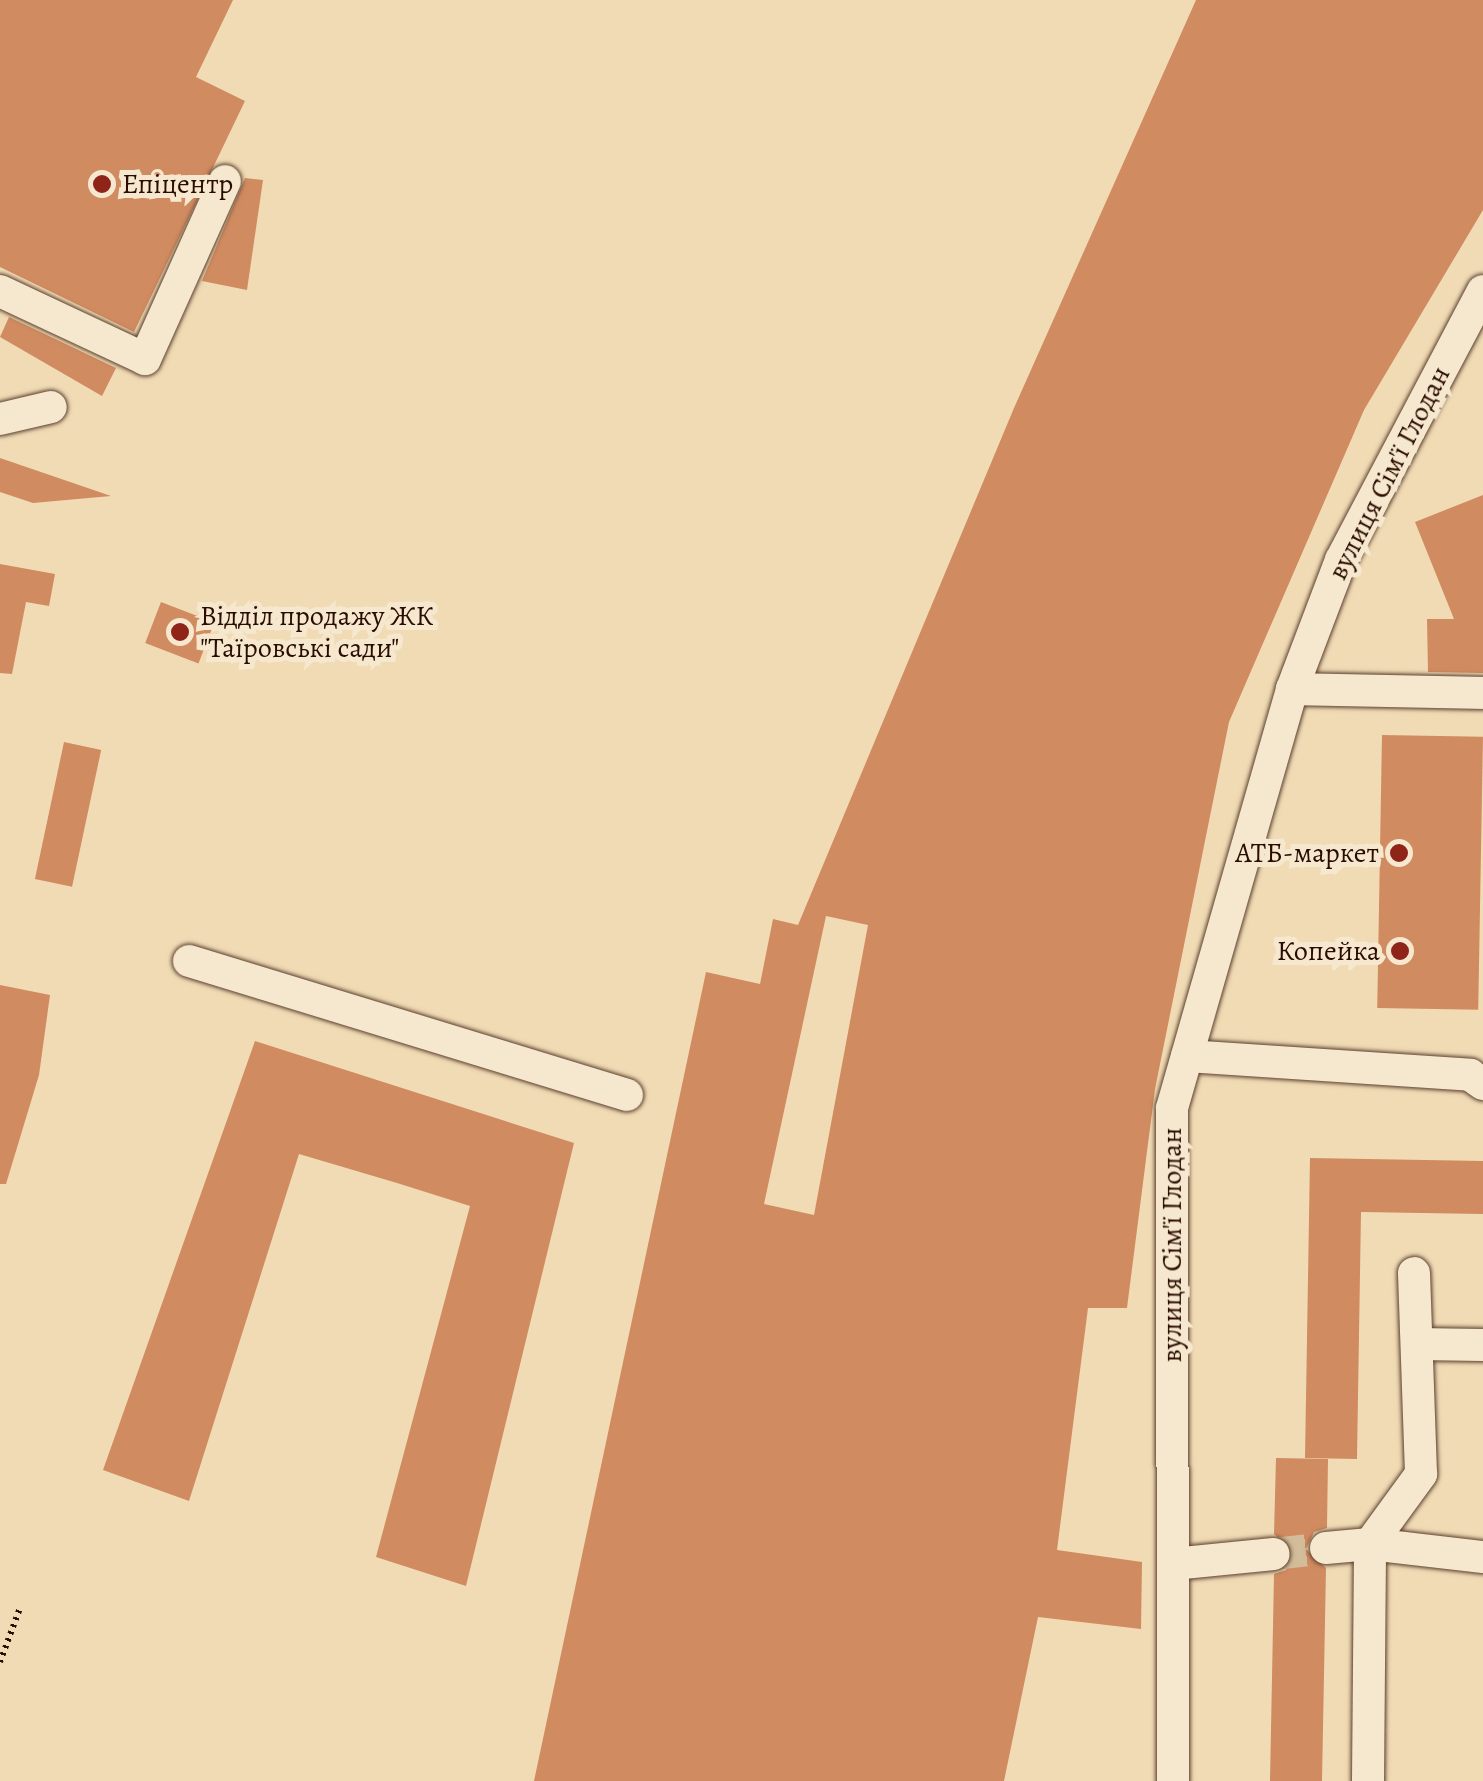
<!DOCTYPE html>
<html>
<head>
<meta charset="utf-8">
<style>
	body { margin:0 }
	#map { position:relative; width:1483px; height:1781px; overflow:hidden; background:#f1dbb5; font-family:Alegreya,serif }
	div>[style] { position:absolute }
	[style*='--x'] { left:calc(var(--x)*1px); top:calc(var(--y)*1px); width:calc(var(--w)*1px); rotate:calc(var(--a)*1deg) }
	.building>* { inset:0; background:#d18b60; transform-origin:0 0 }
	.minor-tunnel>* { height:32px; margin-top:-16px; transform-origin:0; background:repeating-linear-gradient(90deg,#d3bc9a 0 32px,transparent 0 48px) }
	.path>* { height:6px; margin-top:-3px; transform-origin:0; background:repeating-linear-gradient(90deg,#2a0c01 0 2.5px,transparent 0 7.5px) }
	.roads { filter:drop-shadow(0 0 2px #5c402e) drop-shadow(0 0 2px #5c402e) }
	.minor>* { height:32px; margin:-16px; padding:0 16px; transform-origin:16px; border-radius:16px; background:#f6e8cf }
	.dots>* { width:28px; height:28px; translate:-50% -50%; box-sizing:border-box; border:5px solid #f6e8cf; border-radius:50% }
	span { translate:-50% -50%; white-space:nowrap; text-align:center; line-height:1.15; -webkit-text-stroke:10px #f6e8cf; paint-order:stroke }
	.poi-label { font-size:28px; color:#2a0c01 }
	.left { translate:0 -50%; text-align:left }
	.right { translate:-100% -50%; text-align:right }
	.street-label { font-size:28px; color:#2a0c01 }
</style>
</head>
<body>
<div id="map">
	<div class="building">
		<div style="clip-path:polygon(0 0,233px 0,196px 77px,245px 101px,134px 332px,0 267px)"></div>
		<div style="clip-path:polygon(evenodd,1196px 0,1483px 0,1483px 210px,1364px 410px,1229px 722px,1155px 1089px,1127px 1308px,1088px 1308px,1057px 1550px,1142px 1562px,1141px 1629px,1038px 1617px,1004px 1781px,534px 1781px,706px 972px,760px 984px,773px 919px,798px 925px,1014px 408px,1196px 0,826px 916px,868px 925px,814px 1215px,764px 1204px,826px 916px)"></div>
		<div style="clip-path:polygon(245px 178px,263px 180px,247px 290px,202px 281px)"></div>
		<div style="clip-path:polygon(9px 317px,116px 368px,102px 396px,0 337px)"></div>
		<div style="clip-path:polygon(0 458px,111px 496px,33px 503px,0 492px)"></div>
		<div style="clip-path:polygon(1483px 495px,1483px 673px,1428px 672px,1427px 619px,1454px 619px,1415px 522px)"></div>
		<div style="clip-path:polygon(0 564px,55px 574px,49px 606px,26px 602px,12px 674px,0 673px)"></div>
		<div style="left:161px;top:602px;width:57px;height:44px;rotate:21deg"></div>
		<div style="left:1382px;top:735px;width:101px;height:273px;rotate:1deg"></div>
		<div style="left:64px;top:742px;width:38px;height:140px;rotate:12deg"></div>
		<div style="clip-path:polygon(0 985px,50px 995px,39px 1075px,6px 1184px,0 1184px)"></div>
		<div style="clip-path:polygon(255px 1041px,574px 1143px,466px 1586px,376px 1557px,470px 1206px,397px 1183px,299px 1154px,189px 1501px,103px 1470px)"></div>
		<div style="clip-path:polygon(1310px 1158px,1483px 1161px,1483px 1214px,1361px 1212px,1357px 1459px,1305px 1458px)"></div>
		<div style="clip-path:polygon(1276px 1458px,1328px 1459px,1327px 1528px,1314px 1532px,1306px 1549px,1326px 1568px,1322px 1781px,1270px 1781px,1274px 1574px,1286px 1570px,1294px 1553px,1274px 1534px)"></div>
	</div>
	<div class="minor-tunnel">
		<div style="--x:1274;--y:1554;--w:52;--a:-6.6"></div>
	</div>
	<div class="path">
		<div style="--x:0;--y:1662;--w:58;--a:-69.7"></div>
	</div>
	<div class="roads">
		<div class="minor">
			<div style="--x:0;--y:291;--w:160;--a:25.1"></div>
			<div style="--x:145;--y:359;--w:195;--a:-65.8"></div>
			<div style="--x:0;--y:419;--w:52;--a:-13.2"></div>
			<div style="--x:1292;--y:689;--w:191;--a:1.2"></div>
			<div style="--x:189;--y:961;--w:458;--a:17"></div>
			<div style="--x:1187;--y:1056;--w:284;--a:3.8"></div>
			<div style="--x:1470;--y:1075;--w:16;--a:35"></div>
			<div style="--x:1417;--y:1344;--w:66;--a:0.9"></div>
			<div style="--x:1326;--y:1548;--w:44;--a:-5.2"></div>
			<div style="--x:1370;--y:1544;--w:114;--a:6.6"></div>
			<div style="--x:1173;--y:1564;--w:101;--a:-5.7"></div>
			<div style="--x:1173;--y:1781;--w:673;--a:-90.09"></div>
			<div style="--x:1172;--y:1108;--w:436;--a:-74"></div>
			<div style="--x:1292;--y:689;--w:138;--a:-69.2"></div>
			<div style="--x:1341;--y:560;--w:304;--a:-62.2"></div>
			<div style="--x:1368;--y:1781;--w:237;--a:-89.5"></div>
			<div style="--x:1370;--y:1544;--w:87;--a:-53.9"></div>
			<div style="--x:1421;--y:1474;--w:201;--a:-92"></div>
		</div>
	</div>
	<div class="dots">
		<div style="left:102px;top:184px;background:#8f2418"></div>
		<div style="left:180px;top:632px;background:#8f2418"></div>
		<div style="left:1399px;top:853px;background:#8f2418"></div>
		<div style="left:1400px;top:951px;background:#8f2418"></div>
	</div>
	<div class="poi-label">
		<span class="left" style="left:122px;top:184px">Епіцентр</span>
		<span class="left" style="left:200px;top:632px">Відділ продажу ЖК<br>"Таїровські сади"</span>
		<span class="right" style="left:1379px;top:853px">АТБ-маркет</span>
		<span class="right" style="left:1380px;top:951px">Копейка</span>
	</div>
	<div class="street-label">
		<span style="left:1389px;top:473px;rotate:-63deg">вулиця Сім'ї Глодан</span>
		<span style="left:1172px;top:1245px;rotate:-90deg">вулиця Сім'ї Глодан</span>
	</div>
</div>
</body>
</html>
